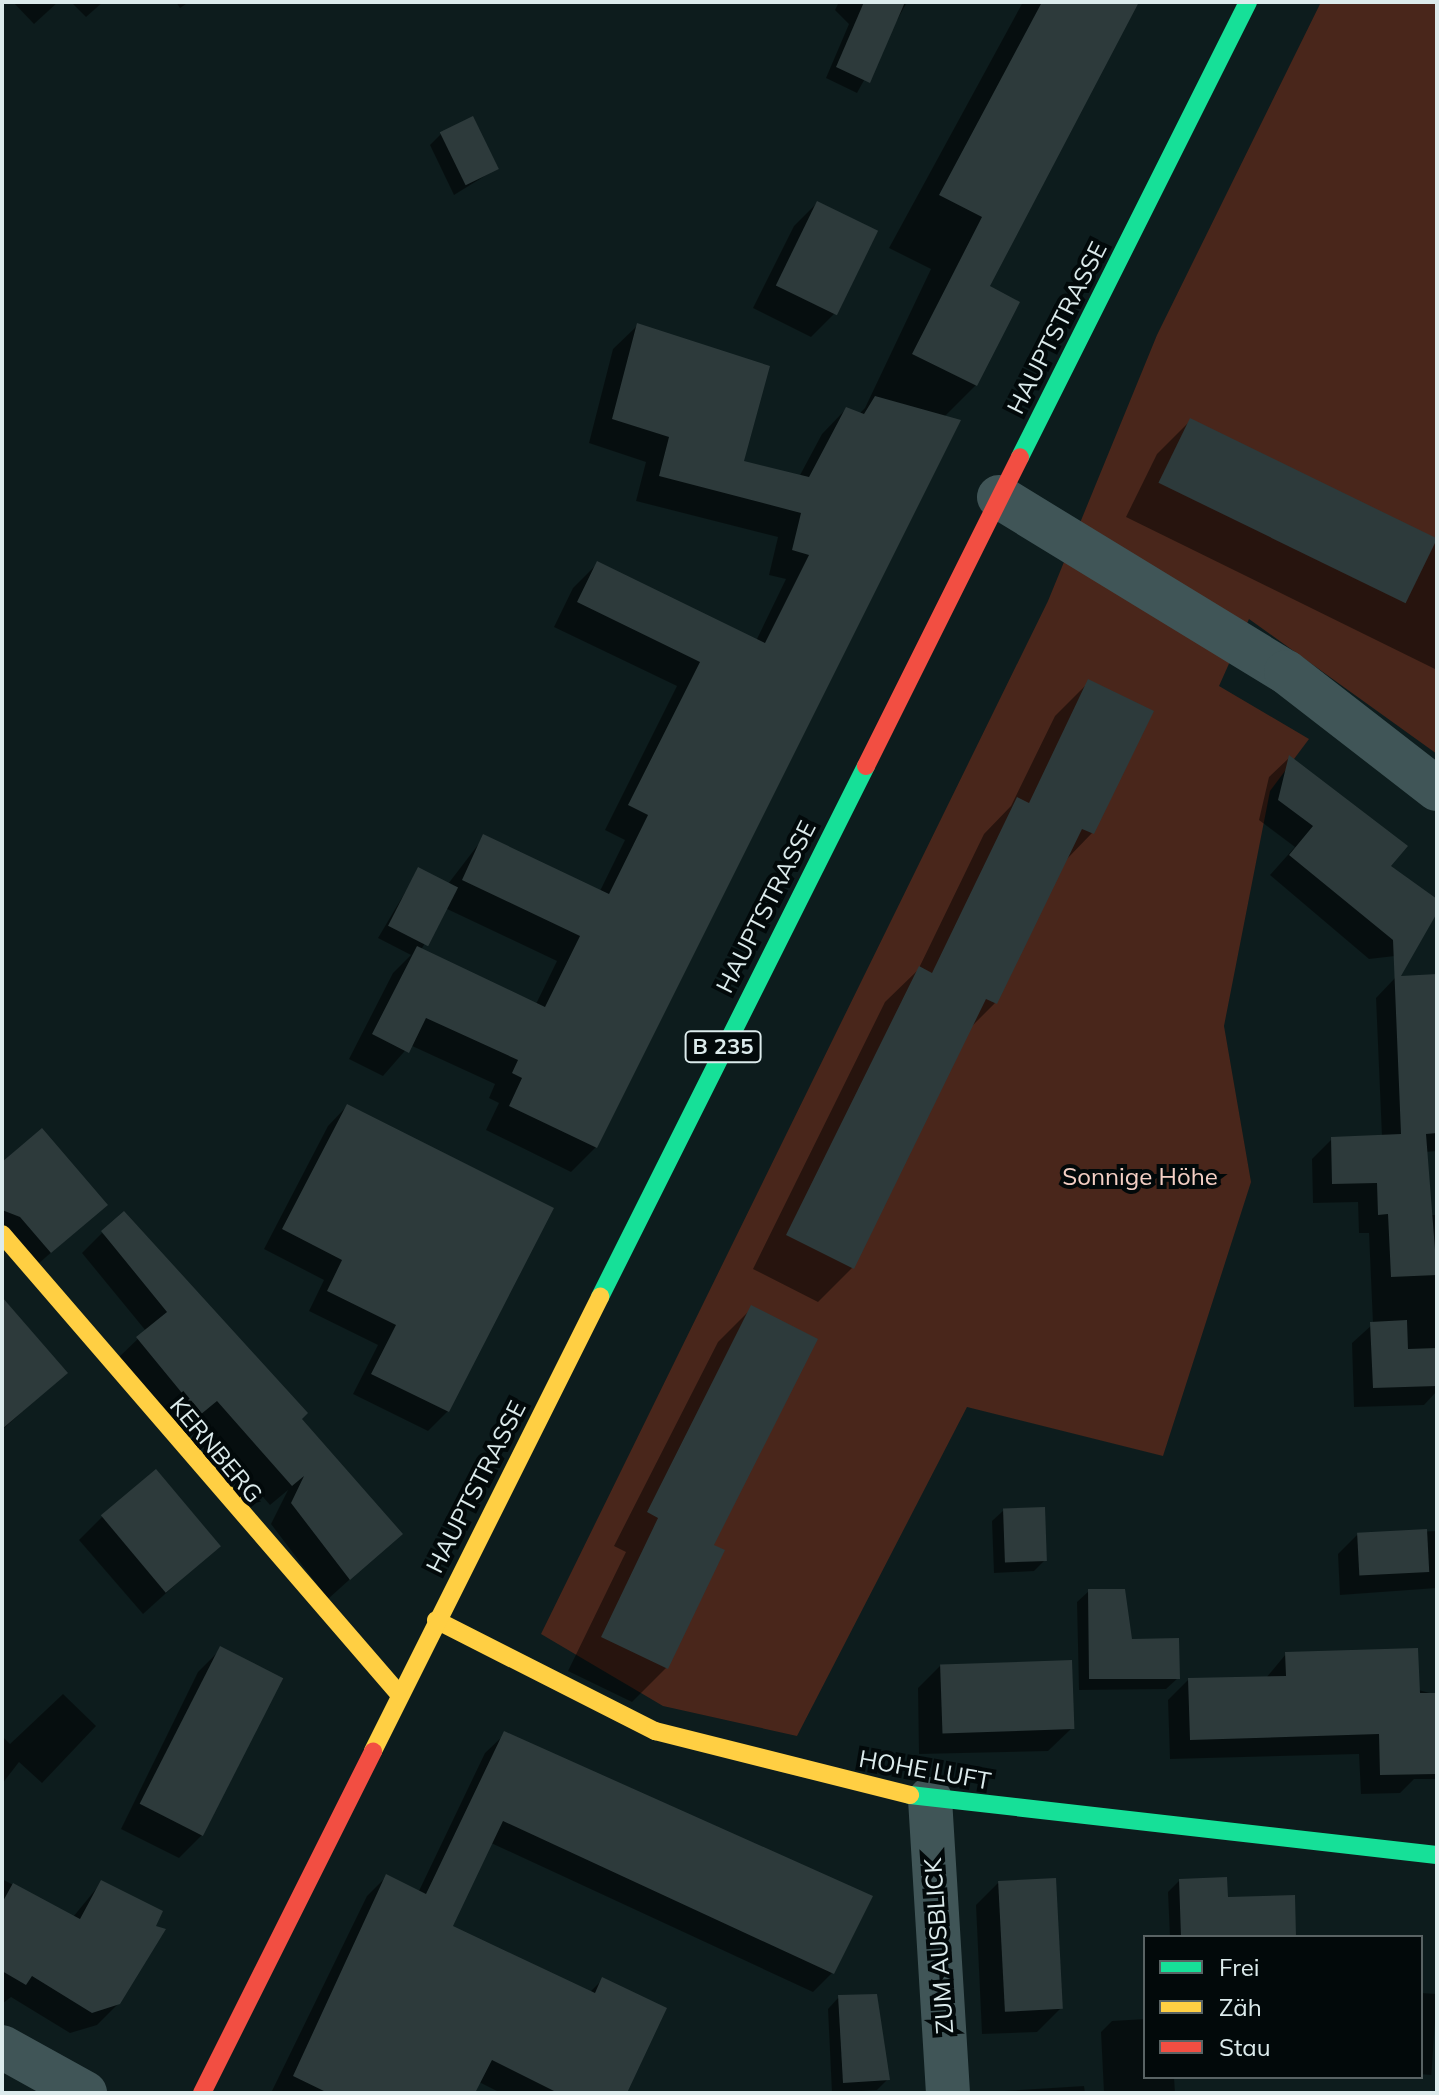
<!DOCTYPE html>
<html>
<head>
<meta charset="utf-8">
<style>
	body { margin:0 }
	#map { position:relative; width:1439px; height:2095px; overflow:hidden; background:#0d1c1d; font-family:Mulish,sans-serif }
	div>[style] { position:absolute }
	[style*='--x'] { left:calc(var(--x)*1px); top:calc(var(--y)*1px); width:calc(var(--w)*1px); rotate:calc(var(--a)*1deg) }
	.green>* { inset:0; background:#49261b }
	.shadow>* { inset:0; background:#0007; transform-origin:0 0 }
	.building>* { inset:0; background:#2d3a3b; transform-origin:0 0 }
	.street>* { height:44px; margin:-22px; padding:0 22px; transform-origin:22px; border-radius:22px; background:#405557 }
	.fast>* { height:18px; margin:-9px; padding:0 9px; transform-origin:9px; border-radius:9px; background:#16e098 }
	.slow>* { height:18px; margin:-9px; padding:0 9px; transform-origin:9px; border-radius:9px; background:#ffcf43 }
	.jam>* { height:18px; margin:-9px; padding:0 9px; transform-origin:9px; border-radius:9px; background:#f24e42 }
	span { translate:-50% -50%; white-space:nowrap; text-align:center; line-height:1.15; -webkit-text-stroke:8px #02090a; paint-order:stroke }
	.shield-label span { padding:2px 6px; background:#02090a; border:2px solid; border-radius:6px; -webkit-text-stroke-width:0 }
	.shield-label { font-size:22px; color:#dcebec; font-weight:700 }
	.street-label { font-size:24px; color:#dcebec }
	.park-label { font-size:24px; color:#f4cfc4 }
	.frame { position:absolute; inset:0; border:4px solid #dcebec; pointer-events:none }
	.legend { position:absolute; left:1143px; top:1935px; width:280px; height:144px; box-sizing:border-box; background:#02090a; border:2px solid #596364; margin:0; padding:10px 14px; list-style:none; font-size:24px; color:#dcebec }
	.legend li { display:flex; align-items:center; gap:16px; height:40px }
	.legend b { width:40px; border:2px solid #596364 }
</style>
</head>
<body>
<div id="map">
	<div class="green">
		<div style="clip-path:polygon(1321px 2px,1437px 2px,1437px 754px,1249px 619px,1219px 686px,1309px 739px,1270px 791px,1224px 1026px,1251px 1182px,1163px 1456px,967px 1407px,797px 1736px,663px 1706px,541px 1634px,1048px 601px,1157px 335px)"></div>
	</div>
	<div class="shadow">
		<div style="clip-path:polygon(13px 2px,58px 2px,34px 24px)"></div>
		<div style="clip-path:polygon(71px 2px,103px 2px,86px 17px)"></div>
		<div style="clip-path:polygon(176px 2px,189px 2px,180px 8px)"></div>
		<div style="clip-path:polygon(839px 2px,907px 2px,857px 93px,826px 78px,849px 24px,835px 10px)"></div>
		<div style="clip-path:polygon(evenodd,1023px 2px,1135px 2px,987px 287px,976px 385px,944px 417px,596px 1147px,571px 1172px,486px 1130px,499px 1103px,489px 1098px,495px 1084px,410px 1045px,383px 1076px,349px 1059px,393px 973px,411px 955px,378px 938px,419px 869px,448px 884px,484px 837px,600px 891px,625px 840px,605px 830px,677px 686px,554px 627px,573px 588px,597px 564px,756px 641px,786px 579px,769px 575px,778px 537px,636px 501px,646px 462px,589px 443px,613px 349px,638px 325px,741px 462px,799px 477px,822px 434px,846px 409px,859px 414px,865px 408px,931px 269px,889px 248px,1023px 2px,445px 908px,557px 961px,536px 1004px,421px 950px,445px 908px)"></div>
		<div style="clip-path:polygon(441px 134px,496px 169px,454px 195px,430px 145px)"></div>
		<div style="clip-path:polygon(817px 203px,875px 232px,834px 314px,811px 337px,753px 308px,794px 226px)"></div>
		<div style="clip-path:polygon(1191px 420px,1437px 540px,1437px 670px,1126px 517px,1157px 454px)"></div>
		<div style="clip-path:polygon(1089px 682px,1092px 833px,1064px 862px,995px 1003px,969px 1029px,852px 1268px,818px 1302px,753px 1269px,885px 1002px,918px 970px,984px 834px,1011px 806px,1055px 716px)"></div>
		<div style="clip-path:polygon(1289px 758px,1388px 866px,1395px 956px,1369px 959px,1270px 875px,1295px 847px,1259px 820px,1269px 777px)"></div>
		<div style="clip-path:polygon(1437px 976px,1437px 1151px,1425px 1152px,1427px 1215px,1437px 1215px,1437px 1391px,1424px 1405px,1354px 1407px,1352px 1343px,1373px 1324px,1369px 1233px,1359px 1233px,1358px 1202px,1313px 1203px,1312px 1159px,1332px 1139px,1382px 1137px,1376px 998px,1395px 978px)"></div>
		<div style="clip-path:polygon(347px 1106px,448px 1411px,428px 1431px,353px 1394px,378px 1345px,309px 1311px,324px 1280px,264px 1249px,328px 1126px)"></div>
		<div style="clip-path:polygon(2px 1165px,105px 1205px,29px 1272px,2px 1240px)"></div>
		<div style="clip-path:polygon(102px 1233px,299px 1419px,400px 1534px,328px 1599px,271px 1524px,288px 1490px,270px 1505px,196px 1420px,178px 1434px,117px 1359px,146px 1331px,82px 1253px)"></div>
		<div style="clip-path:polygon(2px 1300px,65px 1373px,2px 1430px)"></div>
		<div style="clip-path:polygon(752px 1308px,711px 1546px,722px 1551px,666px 1668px,632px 1702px,568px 1671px,626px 1552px,614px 1546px,718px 1342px)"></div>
		<div style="clip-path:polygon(1004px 1510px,1045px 1560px,1034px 1571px,994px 1573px,992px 1521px)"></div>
		<div style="clip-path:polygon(102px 1517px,218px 1546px,143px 1614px,79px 1540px)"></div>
		<div style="clip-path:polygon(1437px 1531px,1437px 1588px,1340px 1595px,1338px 1554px,1358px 1534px)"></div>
		<div style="clip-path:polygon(1089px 1591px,1130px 1641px,1178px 1678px,1166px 1689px,1079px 1690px,1077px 1602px)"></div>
		<div style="clip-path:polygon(221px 1649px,202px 1835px,179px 1858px,121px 1829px,198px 1672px)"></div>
		<div style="clip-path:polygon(1286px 1654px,1437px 1695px,1437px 1779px,1414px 1779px,1400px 1793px,1361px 1794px,1359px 1754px,1170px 1759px,1168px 1700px,1188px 1680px,1266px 1678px)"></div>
		<div style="clip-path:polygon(941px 1665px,1072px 1728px,1048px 1751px,919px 1754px,918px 1688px)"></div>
		<div style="clip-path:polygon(63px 1694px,96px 1726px,42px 1783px,19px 1762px,2px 1784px,2px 1736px,10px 1744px)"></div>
		<div style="clip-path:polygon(505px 1734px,832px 1973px,813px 1992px,491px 1843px,451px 1927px,589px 1993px,602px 1980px,625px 2093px,501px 2093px,479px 2082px,474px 2093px,271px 2093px,367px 1896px,386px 1877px,418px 1893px,485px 1753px)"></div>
		<div style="clip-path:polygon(2px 1879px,73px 1917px,101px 1883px,119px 2003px,97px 2025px,70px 2033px,11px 1997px,2px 2004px)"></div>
		<div style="clip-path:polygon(1179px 1881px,1226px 1899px,1294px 1937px,1170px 1937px,1168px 1892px)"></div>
		<div style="clip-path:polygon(999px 1882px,1060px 2009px,1037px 2032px,982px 2034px,976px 1905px)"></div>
		<div style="left:1421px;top:1993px;width:16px;height:81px;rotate:4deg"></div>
		<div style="clip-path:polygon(839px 1997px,888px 2079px,877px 2090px,832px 2093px,828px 2009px)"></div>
		<div style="clip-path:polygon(1145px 2019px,1145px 2077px,1174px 2077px,1175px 2093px,1104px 2093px,1101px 2032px,1112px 2021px)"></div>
		<div style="clip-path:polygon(1084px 2086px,1085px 2093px,1002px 2093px,1004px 2091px)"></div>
	</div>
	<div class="building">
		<div style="clip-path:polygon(864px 2px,905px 2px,870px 83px,836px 67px)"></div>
		<div style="clip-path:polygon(1042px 2px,1139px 2px,990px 286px,1020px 302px,977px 386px,912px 354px,982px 217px,939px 195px)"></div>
		<div style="left:473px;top:116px;width:59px;height:37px;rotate:64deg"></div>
		<div style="left:817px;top:201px;width:68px;height:94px;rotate:26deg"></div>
		<div style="clip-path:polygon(637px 323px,770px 366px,744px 461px,809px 477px,846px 407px,864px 414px,875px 396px,961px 420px,597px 1148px,509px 1106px,522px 1078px,512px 1073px,518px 1060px,426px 1018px,409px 1053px,372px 1034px,417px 946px,545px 1007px,580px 936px,462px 880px,483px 834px,609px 894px,648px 815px,628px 805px,700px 662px,577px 602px,597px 561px,765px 643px,809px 555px,792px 550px,801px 513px,659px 476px,669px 437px,612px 419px)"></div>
		<div style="left:1190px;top:418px;width:275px;height:72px;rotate:26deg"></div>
		<div style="clip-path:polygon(1088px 679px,1154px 711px,1094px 834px,1082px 829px,997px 1004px,986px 999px,854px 1269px,786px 1235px,919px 966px,932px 973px,1017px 797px,1029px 803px)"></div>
		<div style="clip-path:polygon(1289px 755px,1408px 846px,1391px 866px,1437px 899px,1437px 913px,1401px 976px,1437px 974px,1437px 1133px,1426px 1134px,1437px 1275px,1391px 1277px,1388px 1214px,1378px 1215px,1377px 1183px,1332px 1184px,1331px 1137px,1401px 1134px,1393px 940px,1289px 855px,1313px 826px,1278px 800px)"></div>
		<div style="left:418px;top:867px;width:45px;height:66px;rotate:27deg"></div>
		<div style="clip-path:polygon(347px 1104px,554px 1208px,449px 1412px,371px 1374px,396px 1325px,327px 1291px,342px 1260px,282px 1229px)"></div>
		<div style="clip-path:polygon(42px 1128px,108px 1205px,51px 1253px,20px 1217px,2px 1210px,2px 1162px)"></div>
		<div style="clip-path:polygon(124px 1211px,308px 1413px,302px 1419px,403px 1534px,350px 1580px,291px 1503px,304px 1476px,292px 1486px,217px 1401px,200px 1415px,136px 1337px,167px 1312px,101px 1231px)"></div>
		<div style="clip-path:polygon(2px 1297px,68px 1373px,2px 1429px)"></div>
		<div style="clip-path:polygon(751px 1305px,818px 1339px,714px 1545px,725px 1550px,668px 1669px,601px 1637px,658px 1518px,647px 1512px)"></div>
		<div style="clip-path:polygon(1407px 1320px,1408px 1349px,1437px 1348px,1437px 1386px,1373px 1388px,1370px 1322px)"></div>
		<div style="left:156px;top:1469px;width:101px;height:72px;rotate:50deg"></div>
		<div style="left:1045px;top:1507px;width:54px;height:42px;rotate:88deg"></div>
		<div style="left:1427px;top:1529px;width:43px;height:70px;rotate:87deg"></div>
		<div style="clip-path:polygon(1088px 1589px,1125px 1589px,1132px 1639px,1179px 1638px,1180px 1679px,1089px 1679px)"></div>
		<div style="left:220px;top:1646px;width:71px;height:177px;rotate:27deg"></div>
		<div style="clip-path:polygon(1418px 1648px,1420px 1693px,1437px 1693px,1437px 1774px,1380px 1775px,1379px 1734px,1190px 1740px,1188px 1678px,1286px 1676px,1285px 1652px)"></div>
		<div style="left:1072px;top:1660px;width:69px;height:132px;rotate:88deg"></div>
		<div style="clip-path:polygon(504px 1731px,873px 1896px,834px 1974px,503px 1821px,453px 1926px,595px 1993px,602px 1977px,667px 2008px,627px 2093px,558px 2093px,492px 2060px,475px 2093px,328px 2093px,293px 2076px,386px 1874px,426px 1894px)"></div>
		<div style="clip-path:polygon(1227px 1877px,1228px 1897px,1295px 1895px,1296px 1937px,1181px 1937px,1179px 1879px)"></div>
		<div style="left:1056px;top:1878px;width:131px;height:58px;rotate:87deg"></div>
		<div style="clip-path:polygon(101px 1880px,163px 1911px,156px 1926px,166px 1929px,120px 2004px,92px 2013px,32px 1976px,26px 1985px,2px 1971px,2px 1903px,13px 1883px,80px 1919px)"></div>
		<div style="clip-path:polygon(877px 1994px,890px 2080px,843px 2083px,838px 1995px)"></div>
	</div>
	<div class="street">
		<div style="--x:999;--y:497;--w:336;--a:31.4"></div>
		<div style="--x:1286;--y:672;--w:191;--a:37.8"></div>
		<div style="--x:930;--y:1799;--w:295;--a:86.5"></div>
		<div style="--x:2;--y:2047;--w:95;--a:29"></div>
	</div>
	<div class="fast">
		<div style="--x:1020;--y:457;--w:509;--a:-63.38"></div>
		<div style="--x:600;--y:1297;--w:594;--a:-63.39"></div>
		<div style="--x:910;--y:1795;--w:530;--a:6.5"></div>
	</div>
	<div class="slow">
		<div style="--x:2;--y:1234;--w:608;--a:49.2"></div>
		<div style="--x:436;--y:1620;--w:246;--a:26.9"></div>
		<div style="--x:655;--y:1731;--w:263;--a:14.1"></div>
		<div style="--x:373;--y:1751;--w:508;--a:-63.43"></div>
	</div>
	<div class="jam">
		<div style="--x:866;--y:766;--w:345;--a:-63.5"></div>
		<div style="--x:202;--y:2093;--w:382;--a:-63.4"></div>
	</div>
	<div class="shield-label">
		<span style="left:723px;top:1047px">B 235</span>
	</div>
	<div class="street-label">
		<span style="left:1057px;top:328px;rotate:-63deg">HAUPTSTRASSE</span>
		<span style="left:766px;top:907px;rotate:-63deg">HAUPTSTRASSE</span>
		<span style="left:216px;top:1450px;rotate:50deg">KERNBERG</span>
		<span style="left:476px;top:1487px;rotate:-63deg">HAUPTSTRASSE</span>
		<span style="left:925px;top:1770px;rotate:10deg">HOHE LUFT</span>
		<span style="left:939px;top:1946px;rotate:-94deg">ZUM AUSBLICK</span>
	</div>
	<div class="park-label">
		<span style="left:1140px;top:1177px">Sonnige Höhe</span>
	</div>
	<div class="frame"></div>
	<ul class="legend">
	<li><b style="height:10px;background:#16e098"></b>Frei</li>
	<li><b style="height:10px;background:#ffcf43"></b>Zäh</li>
	<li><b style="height:10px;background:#f24e42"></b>Stau</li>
	</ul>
</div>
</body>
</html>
